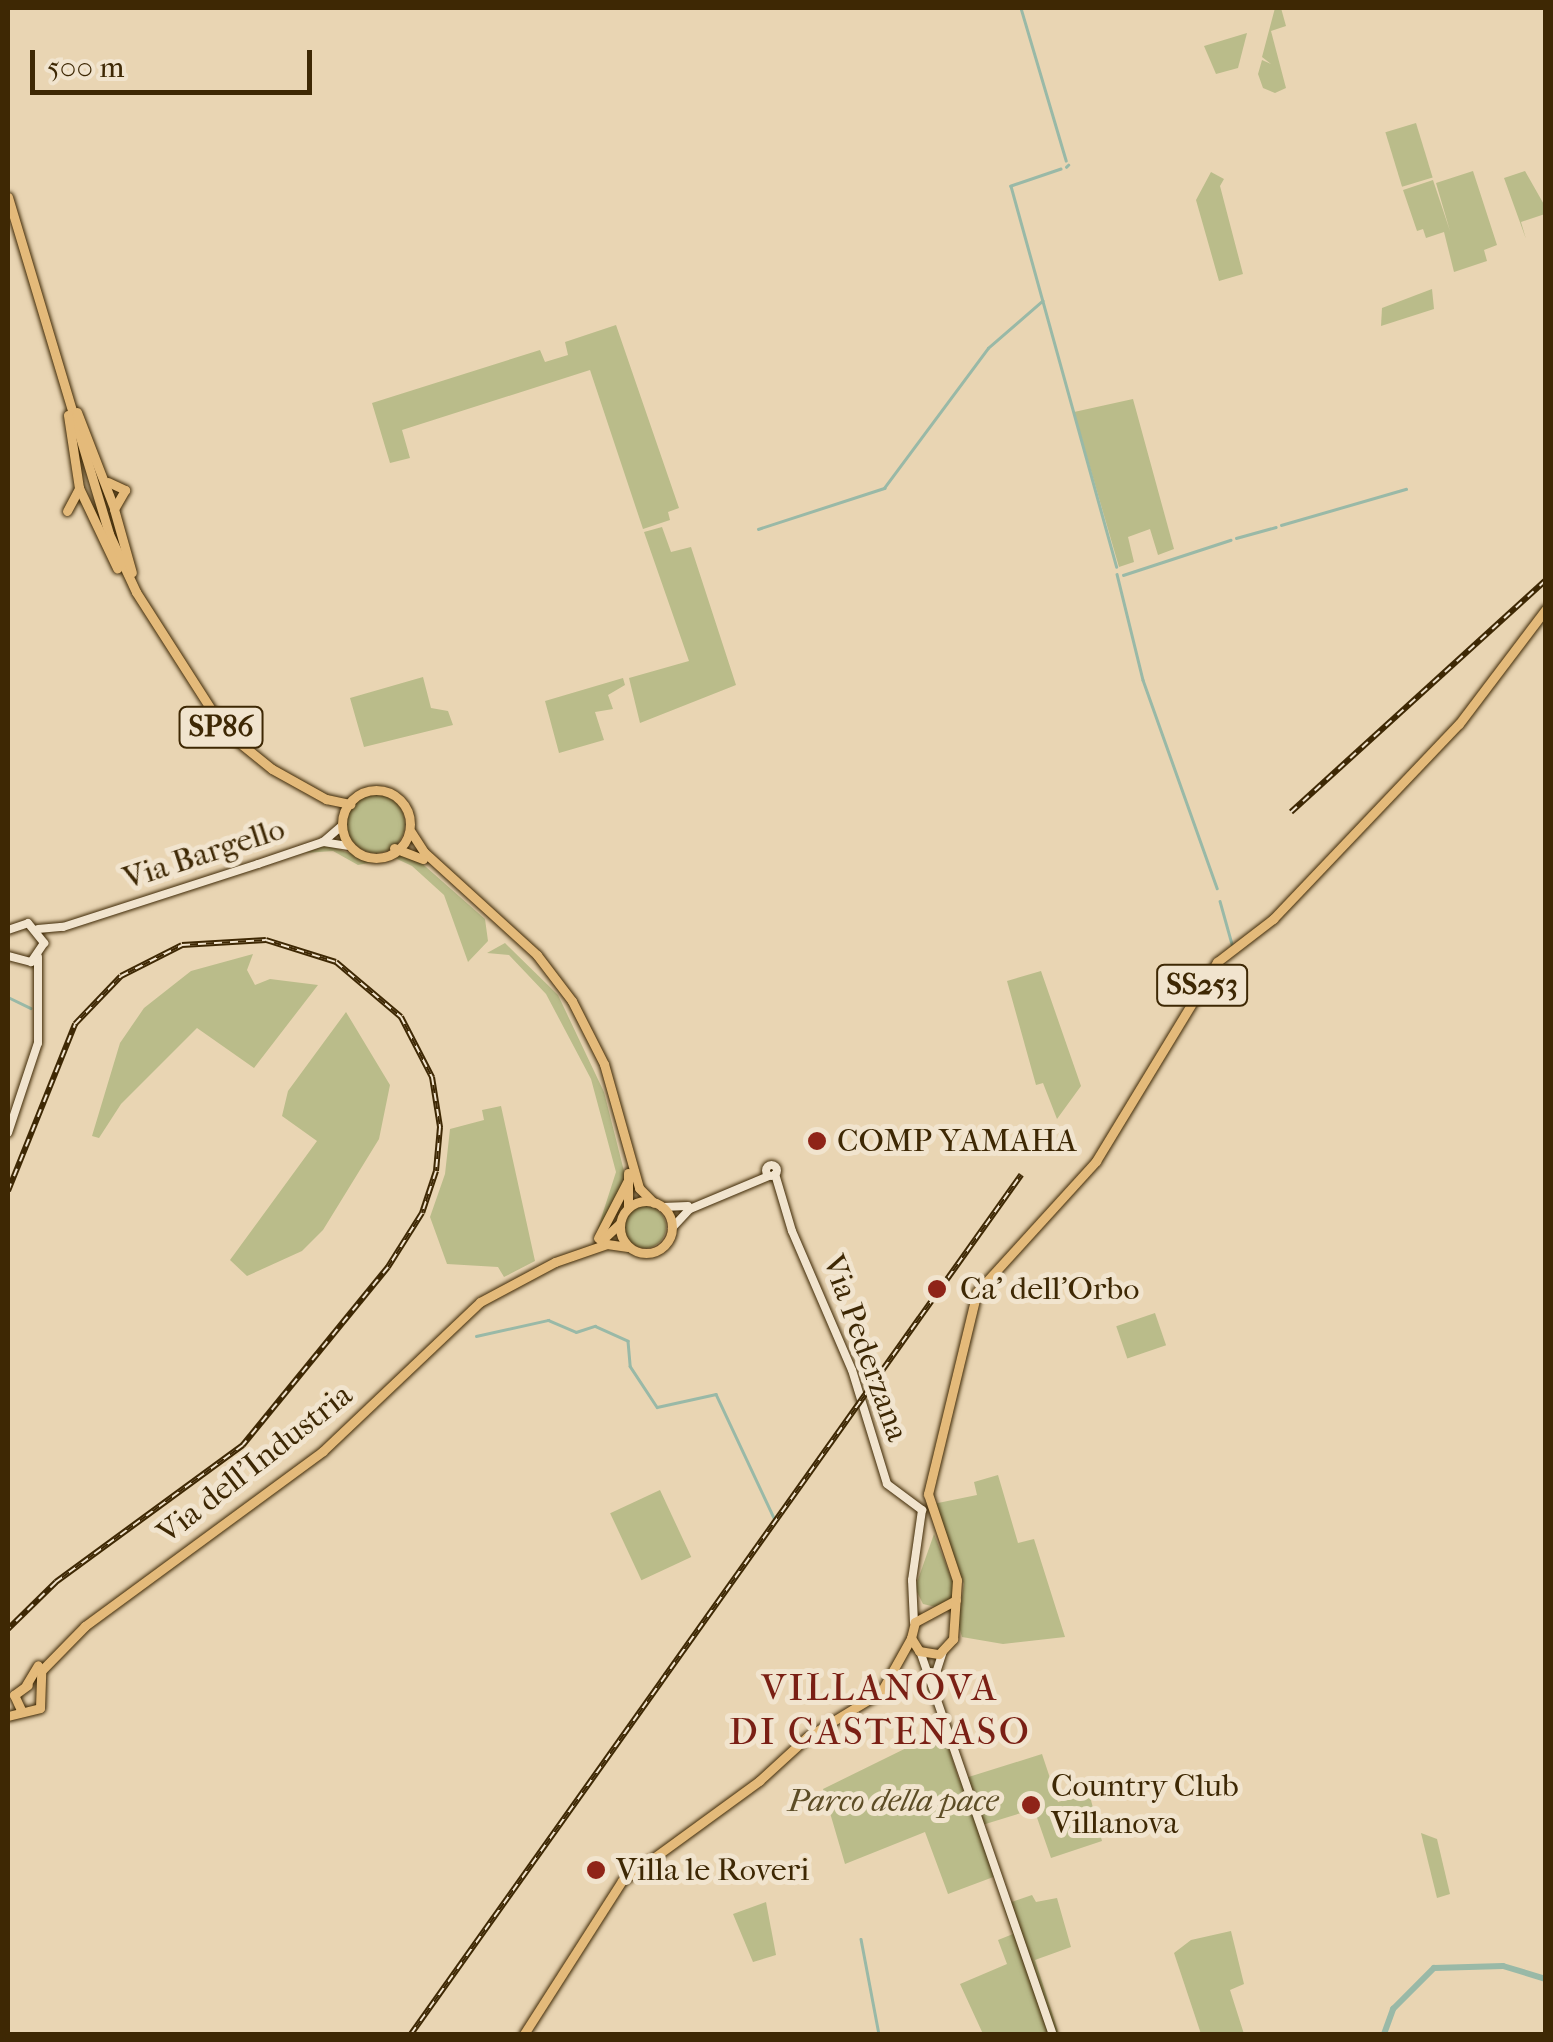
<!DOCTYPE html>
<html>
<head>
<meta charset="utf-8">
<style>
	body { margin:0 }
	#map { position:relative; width:1553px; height:2042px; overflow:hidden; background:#e9d5b3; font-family:"IM FELL French Canon",serif }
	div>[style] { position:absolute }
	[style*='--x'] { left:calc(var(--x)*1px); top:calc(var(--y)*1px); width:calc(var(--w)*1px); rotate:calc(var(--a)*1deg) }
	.green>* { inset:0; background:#babc8a; transform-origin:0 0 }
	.round { border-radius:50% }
	.stream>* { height:2.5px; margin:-1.25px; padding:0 1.25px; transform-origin:1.25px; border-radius:1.25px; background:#99b9a7 }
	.river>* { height:6px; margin:-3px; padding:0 3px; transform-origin:3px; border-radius:3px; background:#99b9a7 }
	.roads { filter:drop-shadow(0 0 2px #3e2804) drop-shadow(0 0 2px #3e2804) }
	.secondary>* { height:8px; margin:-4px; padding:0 4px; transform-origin:4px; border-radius:4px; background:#f1e4ce }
	.secondary>.ring { margin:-4px; padding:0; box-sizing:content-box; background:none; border:8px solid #f1e4ce; border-radius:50% }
	.primary>* { height:9px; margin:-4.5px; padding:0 4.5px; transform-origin:4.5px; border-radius:4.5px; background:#e4ba7a }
	.primary>.ring { margin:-4.5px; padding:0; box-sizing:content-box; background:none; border:9px solid #e4ba7a; border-radius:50% }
	.rail>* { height:6px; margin-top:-3px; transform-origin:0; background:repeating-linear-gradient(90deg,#f1e4ce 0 8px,#3e2804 0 16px); box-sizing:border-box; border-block:2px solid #3e2804 }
	.dots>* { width:28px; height:28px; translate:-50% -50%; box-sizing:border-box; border:5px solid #f1e4ce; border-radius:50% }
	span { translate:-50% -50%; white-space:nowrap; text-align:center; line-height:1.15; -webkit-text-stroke:10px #f1e4ce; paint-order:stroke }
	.shield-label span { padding:2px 8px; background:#f1e4ce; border:2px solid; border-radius:8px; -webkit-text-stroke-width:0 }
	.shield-label { font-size:30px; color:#3e2804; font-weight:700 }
	.street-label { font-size:32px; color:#3e2804 }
	.poi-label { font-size:32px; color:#3e2804 }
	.left { translate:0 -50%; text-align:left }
	.park-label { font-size:32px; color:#5d4d26; font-style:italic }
	.quarter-label { font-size:38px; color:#7a1f14; letter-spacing:2.5px }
	.frame { position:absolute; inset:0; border:10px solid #3e2804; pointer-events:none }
	.scale { position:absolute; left:30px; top:50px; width:282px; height:45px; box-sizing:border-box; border:5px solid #3e2804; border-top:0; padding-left:12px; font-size:30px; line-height:35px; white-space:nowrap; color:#3e2804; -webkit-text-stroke:8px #f1e4ce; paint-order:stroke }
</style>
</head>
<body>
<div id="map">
	<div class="green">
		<div style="clip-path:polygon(1275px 8px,1281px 8px,1286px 26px,1271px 31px,1286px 88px,1275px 93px,1263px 88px,1258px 74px,1262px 60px,1271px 64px,1262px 57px)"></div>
		<div style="clip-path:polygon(1247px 33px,1238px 68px,1216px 74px,1204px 46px)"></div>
		<div style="left:1416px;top:123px;width:57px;height:32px;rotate:73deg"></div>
		<div style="clip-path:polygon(1473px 171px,1497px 245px,1484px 250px,1487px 261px,1454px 272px,1444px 232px,1426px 238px,1423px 229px,1417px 231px,1403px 190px,1433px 180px,1450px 231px,1436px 183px)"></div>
		<div style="clip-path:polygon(1525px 171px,1546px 208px,1545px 214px,1521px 222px,1526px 239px,1504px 178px)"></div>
		<div style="clip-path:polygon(1211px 172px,1224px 179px,1220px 186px,1243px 274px,1219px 281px,1196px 200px)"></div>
		<div style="clip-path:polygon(1432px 289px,1434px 309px,1381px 326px,1382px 308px)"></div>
		<div style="clip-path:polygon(616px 325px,679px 508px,668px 512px,670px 520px,643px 529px,590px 370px,402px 430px,410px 458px,390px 463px,372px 403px,540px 350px,545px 362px,568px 355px,565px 342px)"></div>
		<div style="clip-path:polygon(1133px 399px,1174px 549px,1158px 555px,1150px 529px,1128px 537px,1134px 562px,1119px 567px,1074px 412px)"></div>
		<div style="clip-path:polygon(662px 527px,671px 552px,691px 547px,736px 685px,640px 723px,629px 678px,689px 661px,644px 532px)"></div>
		<div style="clip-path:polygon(423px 677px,431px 708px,448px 711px,453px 725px,364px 747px,350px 698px)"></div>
		<div style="clip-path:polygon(623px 678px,625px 685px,608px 695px,613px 709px,595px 712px,604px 740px,559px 753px,545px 701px)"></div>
		<div class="round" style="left:347px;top:795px;width:58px;height:58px"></div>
		<div style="clip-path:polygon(326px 845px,364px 858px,398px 851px,417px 859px,485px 919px,488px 941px,468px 962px,444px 895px,412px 866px,395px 858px,358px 865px,333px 851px,305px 853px)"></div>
		<div style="clip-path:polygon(505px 943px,558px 995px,604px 1092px,626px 1179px,597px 1231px,616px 1172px,591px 1079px,546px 994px,509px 955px,487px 953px)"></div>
		<div style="clip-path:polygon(253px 954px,247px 970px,255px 985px,270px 979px,318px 985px,254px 1068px,197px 1028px,121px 1104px,99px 1138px,92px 1136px,120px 1043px,144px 1008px,191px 971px)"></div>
		<div style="clip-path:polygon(1041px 971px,1081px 1086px,1057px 1119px,1043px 1083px,1036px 1085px,1007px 981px)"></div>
		<div style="clip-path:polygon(346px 1012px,390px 1085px,379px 1139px,323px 1230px,302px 1251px,247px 1276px,230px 1260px,317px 1141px,282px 1116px,288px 1091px)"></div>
		<div style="clip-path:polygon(501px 1106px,535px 1261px,504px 1277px,498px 1267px,447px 1264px,430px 1217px,445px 1174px,450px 1129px,484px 1120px,482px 1110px)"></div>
		<div class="round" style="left:624px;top:1206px;width:42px;height:42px"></div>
		<div style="left:1155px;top:1313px;width:34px;height:41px;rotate:71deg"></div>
		<div style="clip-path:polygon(998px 1475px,1018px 1543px,1034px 1539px,1065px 1637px,1003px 1644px,962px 1637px,958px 1623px,964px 1584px,933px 1504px,977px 1495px,974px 1482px)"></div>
		<div style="left:660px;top:1490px;width:74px;height:55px;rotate:65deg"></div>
		<div style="clip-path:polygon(934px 1534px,954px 1585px,952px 1599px,940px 1608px,923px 1604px,915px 1588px)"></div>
		<div style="clip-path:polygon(943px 1730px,959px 1780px,1042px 1754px,1058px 1802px,1089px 1793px,1102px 1841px,1051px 1858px,1034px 1809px,979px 1826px,996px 1876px,948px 1894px,925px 1832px,845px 1864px,823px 1789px)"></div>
		<div style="clip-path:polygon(1421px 1833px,1437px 1839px,1450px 1894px,1437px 1898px)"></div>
		<div style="clip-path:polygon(1032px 1895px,1036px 1902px,1057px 1898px,1071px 1947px,1035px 1960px,1059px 2034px,983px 2034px,960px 1984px,1007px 1964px,998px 1940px,1013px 1934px,1003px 1905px)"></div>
		<div style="clip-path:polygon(766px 1902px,776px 1955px,753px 1962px,733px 1914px)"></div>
		<div style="clip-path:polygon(1231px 1931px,1244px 1984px,1230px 1990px,1244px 2034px,1201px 2034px,1174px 1953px,1191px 1940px)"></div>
	</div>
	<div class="stream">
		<div style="--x:1021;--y:8;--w:159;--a:73.5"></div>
		<div style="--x:1066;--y:167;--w:3;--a:-45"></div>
		<div style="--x:1061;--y:169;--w:53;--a:161.2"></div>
		<div style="--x:1011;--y:186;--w:395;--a:74.5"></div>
		<div style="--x:1281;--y:525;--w:130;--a:-16.1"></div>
		<div style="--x:758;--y:529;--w:133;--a:-18"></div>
		<div style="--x:884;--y:488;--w:174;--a:-53.4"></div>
		<div style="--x:988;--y:348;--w:72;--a:-41"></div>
		<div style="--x:1236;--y:538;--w:41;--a:-15.4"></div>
		<div style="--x:1117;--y:574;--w:109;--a:76.2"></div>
		<div style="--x:1143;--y:680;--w:221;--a:70.4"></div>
		<div style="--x:1123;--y:575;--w:113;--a:-18.1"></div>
		<div style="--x:1220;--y:901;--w:45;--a:74.4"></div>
		<div style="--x:8;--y:997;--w:25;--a:26"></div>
		<div style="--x:476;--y:1336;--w:74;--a:-12.5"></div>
		<div style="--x:548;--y:1320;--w:30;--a:23"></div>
		<div style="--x:576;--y:1332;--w:20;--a:-18"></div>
		<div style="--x:595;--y:1326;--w:36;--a:24"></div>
		<div style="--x:628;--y:1341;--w:25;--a:85"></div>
		<div style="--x:630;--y:1366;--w:49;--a:56.6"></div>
		<div style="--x:657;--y:1407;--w:60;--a:-12.4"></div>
		<div style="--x:716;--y:1394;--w:137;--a:64.9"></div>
		<div style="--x:861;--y:1939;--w:97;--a:79.3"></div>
	</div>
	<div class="river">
		<div style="--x:1384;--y:2034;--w:27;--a:-70"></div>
		<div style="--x:1393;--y:2009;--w:58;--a:-45"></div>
		<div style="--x:1434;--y:1968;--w:69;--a:-1.7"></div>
		<div style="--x:1503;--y:1966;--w:45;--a:16.8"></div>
	</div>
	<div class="roads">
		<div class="secondary">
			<div style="--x:323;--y:842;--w:24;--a:9"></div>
			<div style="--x:38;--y:929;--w:25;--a:-5"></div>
			<div style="--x:63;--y:927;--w:205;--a:-17.9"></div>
			<div style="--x:258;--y:864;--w:69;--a:-18.7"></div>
			<div style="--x:323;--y:842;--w:23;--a:-41"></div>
			<div style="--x:8;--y:930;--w:21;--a:-19"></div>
			<div style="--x:28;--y:923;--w:26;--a:51"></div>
			<div style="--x:44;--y:943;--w:23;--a:124"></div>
			<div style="--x:31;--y:962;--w:24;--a:-165"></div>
			<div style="--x:8;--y:1133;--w:95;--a:-71.6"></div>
			<div style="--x:38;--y:1043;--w:86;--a:-90"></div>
			<div class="ring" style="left:765.5px;top:1164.5px;width:3px;height:3px"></div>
			<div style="--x:775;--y:1174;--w:59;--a:73.4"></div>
			<div style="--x:792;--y:1231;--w:151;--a:66.7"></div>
			<div style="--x:852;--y:1370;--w:119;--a:72.9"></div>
			<div style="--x:887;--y:1484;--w:44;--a:36.6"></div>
			<div style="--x:922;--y:1510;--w:71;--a:98.1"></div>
			<div style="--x:912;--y:1580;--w:42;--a:87.3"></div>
			<div style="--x:662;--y:1207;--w:26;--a:-2"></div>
			<div style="--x:672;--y:1228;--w:26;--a:-47"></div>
			<div style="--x:690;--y:1209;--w:86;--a:-22.7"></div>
			<div style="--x:920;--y:1651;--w:405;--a:70.9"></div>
			<div style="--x:934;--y:1679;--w:28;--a:-72"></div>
		</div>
		<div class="primary">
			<div style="--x:8;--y:197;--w:352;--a:73.3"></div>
			<div style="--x:109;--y:534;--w:64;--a:65"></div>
			<div style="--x:136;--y:592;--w:165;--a:57.4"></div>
			<div style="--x:225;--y:731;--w:60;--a:39"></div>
			<div style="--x:272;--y:769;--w:62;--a:29.1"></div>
			<div style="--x:326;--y:799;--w:25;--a:12"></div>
			<div style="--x:77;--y:412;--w:103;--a:68.9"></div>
			<div style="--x:108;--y:482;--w:19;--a:25"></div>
			<div style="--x:125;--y:490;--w:22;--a:120"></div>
			<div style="--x:114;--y:509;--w:66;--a:74.3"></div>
			<div style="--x:79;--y:488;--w:89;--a:64.6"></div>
			<div style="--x:67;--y:511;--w:26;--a:-62"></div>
			<div style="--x:79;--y:488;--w:74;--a:-98.6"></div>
			<div class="ring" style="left:342px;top:790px;width:59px;height:59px"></div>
			<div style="--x:411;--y:832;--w:24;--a:57"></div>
			<div style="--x:424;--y:852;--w:153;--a:42.3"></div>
			<div style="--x:537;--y:955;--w:58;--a:52.7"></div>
			<div style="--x:572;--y:1001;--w:71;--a:63.1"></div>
			<div style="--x:604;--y:1064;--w:129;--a:74.2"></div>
			<div style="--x:639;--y:1188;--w:21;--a:45"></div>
			<div style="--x:394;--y:848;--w:31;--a:21"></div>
			<div style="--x:628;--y:1173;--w:35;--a:90"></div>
			<div class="ring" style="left:620px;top:1201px;width:43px;height:43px"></div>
			<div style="--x:598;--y:1238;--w:63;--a:-62.6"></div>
			<div style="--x:601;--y:1241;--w:26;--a:-43"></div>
			<div style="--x:956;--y:1600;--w:47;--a:151.8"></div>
			<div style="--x:915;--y:1622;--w:16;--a:104"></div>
			<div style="--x:911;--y:1638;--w:15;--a:58"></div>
			<div style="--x:919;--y:1651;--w:20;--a:9"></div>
			<div style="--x:939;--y:1654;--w:21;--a:-47"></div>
			<div style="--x:953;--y:1639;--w:59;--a:-86.1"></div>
			<div style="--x:957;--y:1580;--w:91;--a:-108.6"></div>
			<div style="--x:928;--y:1494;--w:208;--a:-76.4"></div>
			<div style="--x:977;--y:1292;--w:177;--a:-47.7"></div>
			<div style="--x:1096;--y:1161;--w:233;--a:-58.7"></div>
			<div style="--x:1217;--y:962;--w:71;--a:-37.5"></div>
			<div style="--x:1273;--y:919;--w:269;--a:-46.4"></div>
			<div style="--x:1459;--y:724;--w:144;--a:-52.9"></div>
			<div style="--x:26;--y:1685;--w:23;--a:-59"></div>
			<div style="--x:22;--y:1712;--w:19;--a:-115"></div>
			<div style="--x:14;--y:1695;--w:17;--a:-36"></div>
			<div style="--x:8;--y:1716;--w:33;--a:-14"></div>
			<div style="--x:40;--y:1708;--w:37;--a:-88"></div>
			<div style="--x:41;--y:1671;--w:63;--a:-45.6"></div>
			<div style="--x:85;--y:1626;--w:295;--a:-36.3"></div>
			<div style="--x:323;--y:1451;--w:216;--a:-43.5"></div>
			<div style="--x:480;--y:1302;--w:85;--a:-28.1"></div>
			<div style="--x:555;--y:1262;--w:55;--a:-19.1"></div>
			<div style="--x:607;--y:1244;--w:21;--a:8"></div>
			<div style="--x:524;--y:2034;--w:182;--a:-57.4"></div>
			<div style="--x:622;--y:1881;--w:170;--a:-36.1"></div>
			<div style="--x:759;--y:1781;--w:65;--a:-42.5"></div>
			<div style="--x:807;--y:1737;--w:87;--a:-31.3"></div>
			<div style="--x:881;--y:1692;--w:62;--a:-60.9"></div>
		</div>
	</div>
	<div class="rail">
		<div style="--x:1291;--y:812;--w:345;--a:-42.3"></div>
		<div style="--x:8;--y:1191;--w:180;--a:-68.1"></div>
		<div style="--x:75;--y:1024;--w:66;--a:-46.2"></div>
		<div style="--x:121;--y:976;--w:68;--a:-26.9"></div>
		<div style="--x:182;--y:945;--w:84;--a:-3.4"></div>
		<div style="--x:266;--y:940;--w:73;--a:17.4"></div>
		<div style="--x:336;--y:962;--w:85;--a:40.2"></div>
		<div style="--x:401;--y:1017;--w:68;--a:62.7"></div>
		<div style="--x:432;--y:1077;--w:51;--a:80.9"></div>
		<div style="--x:440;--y:1127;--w:44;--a:95.2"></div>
		<div style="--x:436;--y:1171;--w:44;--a:108.4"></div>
		<div style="--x:422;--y:1213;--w:64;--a:122.2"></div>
		<div style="--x:388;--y:1267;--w:230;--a:129.2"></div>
		<div style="--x:243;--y:1445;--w:232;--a:143.8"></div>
		<div style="--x:56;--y:1582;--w:67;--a:135.6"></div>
		<div style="--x:411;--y:2034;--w:1054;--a:-54.62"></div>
	</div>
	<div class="dots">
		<div style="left:817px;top:1141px;background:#8f2418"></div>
		<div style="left:937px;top:1289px;background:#8f2418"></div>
		<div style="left:1031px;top:1805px;background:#8f2418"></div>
		<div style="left:596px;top:1870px;background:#8f2418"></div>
	</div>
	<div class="shield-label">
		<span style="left:221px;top:727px">SP86</span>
		<span style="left:1202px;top:985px">SS253</span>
	</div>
	<div class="street-label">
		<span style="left:204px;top:854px;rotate:-18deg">Via Bargello</span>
		<span style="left:865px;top:1348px;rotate:70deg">Via Pederzana</span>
		<span style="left:255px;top:1464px;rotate:-38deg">Via dell'Industria</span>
	</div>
	<div class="poi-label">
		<span class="left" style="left:837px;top:1141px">COMP YAMAHA</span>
		<span class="left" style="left:960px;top:1289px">Ca' dell'Orbo</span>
		<span class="left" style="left:1051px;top:1805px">Country Club<br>Villanova</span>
		<span class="left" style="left:616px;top:1870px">Villa le Roveri</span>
	</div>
	<div class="park-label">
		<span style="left:893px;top:1801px">Parco della pace</span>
	</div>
	<div class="quarter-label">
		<span style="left:880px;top:1710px">VILLANOVA<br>DI CASTENASO</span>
	</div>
	<div class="frame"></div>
	<div class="scale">500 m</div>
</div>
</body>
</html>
